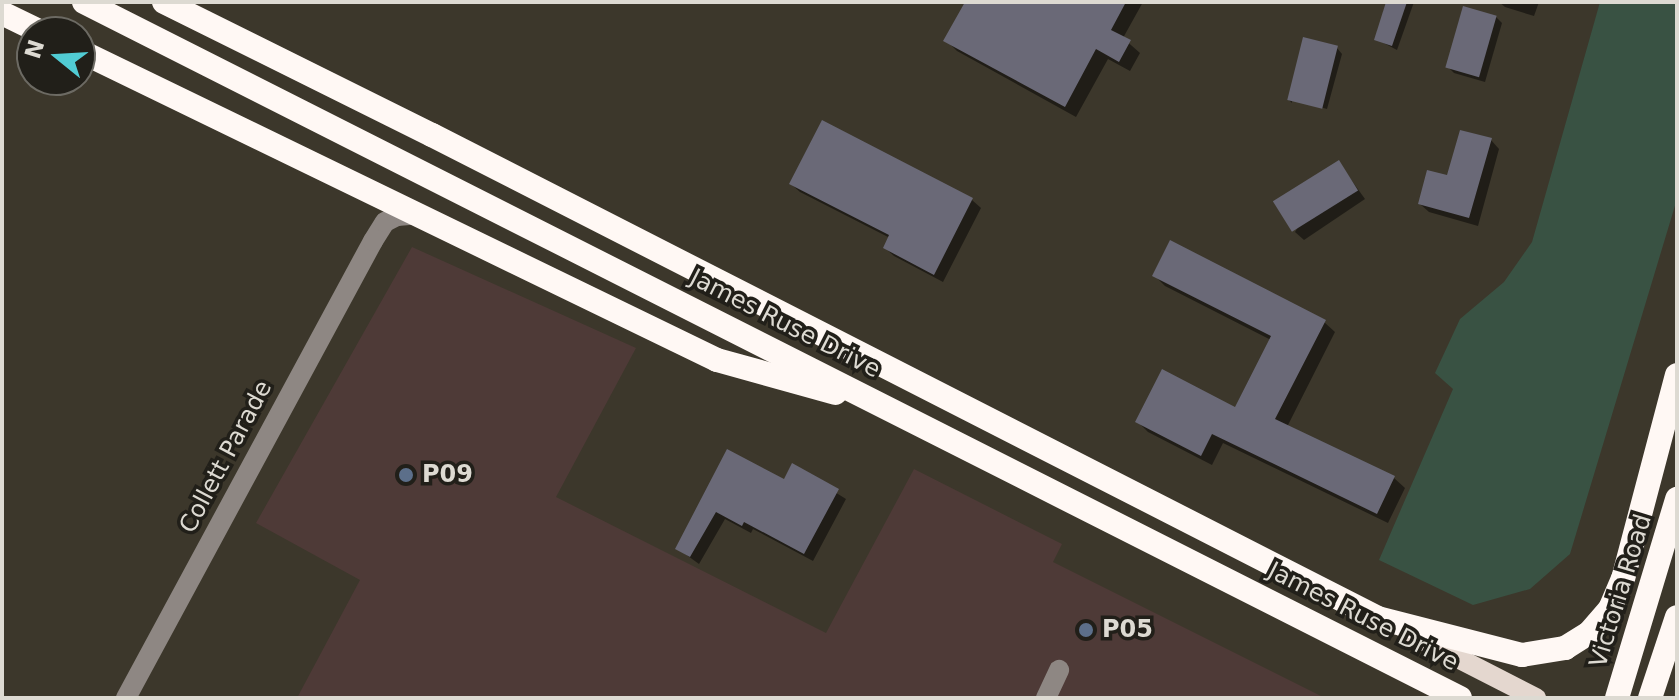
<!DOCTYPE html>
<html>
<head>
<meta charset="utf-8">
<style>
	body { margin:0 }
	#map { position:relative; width:1679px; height:700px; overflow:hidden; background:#3c372b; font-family:"DejaVu Sans",sans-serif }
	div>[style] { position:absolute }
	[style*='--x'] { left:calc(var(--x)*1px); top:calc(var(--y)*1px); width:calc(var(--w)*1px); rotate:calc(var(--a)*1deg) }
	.education>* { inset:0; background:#4e3a37 }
	.green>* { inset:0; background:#395243 }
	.shadow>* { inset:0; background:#0007 }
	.building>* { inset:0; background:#6a6977; transform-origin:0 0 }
	.minor>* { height:20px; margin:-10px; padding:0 10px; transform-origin:10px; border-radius:10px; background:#8e8783 }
	.major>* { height:20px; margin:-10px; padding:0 10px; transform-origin:10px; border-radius:10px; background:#e4d7cf }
	.highway>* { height:24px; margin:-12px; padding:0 12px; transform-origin:12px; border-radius:12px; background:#fff8f4 }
	.dots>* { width:22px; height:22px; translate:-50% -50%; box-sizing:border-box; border:4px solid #211f19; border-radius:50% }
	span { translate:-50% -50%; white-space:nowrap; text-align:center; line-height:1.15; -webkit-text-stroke:7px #211f19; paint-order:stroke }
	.street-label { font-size:24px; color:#dddad2 }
	.poi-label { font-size:24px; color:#dddad2; font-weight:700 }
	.left { translate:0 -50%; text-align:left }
	.frame { position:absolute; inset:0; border:4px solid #dddad2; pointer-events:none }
	.north { position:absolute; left:16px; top:16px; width:80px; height:80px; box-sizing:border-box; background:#211f19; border:2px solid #6c6a63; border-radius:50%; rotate:288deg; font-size:22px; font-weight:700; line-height:32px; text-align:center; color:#dddad2 }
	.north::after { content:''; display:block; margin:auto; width:28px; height:36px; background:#51ccd4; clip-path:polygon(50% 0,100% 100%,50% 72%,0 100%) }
</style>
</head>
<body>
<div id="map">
	<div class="education">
		<div style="clip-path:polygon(412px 247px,636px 348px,556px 497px,826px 633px,914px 469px,1062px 544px,1053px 562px,1325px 698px,297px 698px,360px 580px,256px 523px)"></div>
	</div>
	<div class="green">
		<div style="clip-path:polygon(1600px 2px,1677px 2px,1677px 199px,1570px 554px,1530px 589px,1473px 605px,1379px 560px,1453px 389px,1435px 373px,1460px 319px,1504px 282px,1532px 242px)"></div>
	</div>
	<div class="shadow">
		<div style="clip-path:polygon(967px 2px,1143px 2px,1123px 38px,1140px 53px,1130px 71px,1108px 59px,1076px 117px,957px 51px,946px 40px)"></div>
		<div style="clip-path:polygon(1388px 2px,1414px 2px,1397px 50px,1376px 39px)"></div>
		<div style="clip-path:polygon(1499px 2px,1539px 2px,1534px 16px,1505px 7px)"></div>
		<div style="clip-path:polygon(1496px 17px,1502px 23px,1485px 82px,1454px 73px,1448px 67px)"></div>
		<div style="clip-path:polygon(1337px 48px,1342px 54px,1327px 109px,1292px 99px,1292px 103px,1288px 99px)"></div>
		<div style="clip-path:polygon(823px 123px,972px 200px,981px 208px,943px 282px,894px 256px,885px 248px,890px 238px,800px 192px,791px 184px)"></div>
		<div style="clip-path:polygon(1491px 140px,1499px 149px,1478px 226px,1429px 212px,1420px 204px)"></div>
		<div style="clip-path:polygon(1339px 163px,1365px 199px,1304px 240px,1295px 232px)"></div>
		<div style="clip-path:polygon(1154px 275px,1324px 322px,1335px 332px,1287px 427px,1394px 478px,1405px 488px,1388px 523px,1223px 443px,1212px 465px,1148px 432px,1138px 422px,1236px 409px,1271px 340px,1165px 286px)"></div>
		<div style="clip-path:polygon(728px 451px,784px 481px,793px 466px,846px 499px,813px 561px,753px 529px,751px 533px,725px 519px,699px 564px,677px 548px)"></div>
	</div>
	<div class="building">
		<div style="clip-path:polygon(965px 2px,1126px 2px,1111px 30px,1131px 40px,1119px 62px,1096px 49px,1065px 107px,943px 41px)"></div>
		<div style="clip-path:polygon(1386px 2px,1407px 2px,1392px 46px,1374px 40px)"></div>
		<div style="left:1463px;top:6px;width:35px;height:64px;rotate:16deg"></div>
		<div style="left:1303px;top:37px;width:36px;height:65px;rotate:14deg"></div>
		<div style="clip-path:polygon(822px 120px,973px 198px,934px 275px,883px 248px,889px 235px,789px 184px)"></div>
		<div style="clip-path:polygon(1460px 130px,1492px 138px,1469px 218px,1418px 204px,1427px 170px,1447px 175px)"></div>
		<div style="left:1339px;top:160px;width:36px;height:78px;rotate:58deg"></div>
		<div style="clip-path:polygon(1170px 240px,1326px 320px,1275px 419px,1395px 476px,1377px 514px,1212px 434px,1201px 456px,1135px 422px,1162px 369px,1235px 407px,1271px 336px,1152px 276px)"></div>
		<div style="clip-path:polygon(727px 449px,784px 479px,792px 463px,839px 489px,804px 554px,744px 522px,742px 526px,716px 512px,690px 557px,675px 549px)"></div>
	</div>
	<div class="minor">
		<div style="--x:126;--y:698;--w:519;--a:-61.61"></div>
		<div style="--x:373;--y:241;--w:22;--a:-58"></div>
		<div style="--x:385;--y:222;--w:13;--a:-27"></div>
		<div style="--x:397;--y:216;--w:21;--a:-5"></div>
		<div style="--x:1046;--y:698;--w:31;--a:-65"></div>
	</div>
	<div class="major">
		<div style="--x:1407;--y:632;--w:145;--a:27.1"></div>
	</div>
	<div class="highway">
		<div style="--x:84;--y:2;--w:1542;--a:26.83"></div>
		<div style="--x:164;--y:2;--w:299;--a:26.4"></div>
		<div style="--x:432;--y:135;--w:1062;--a:27.05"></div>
		<div style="--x:1378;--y:618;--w:149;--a:14.4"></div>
		<div style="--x:1522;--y:655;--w:44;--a:-9.2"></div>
		<div style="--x:1565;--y:648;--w:28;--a:-32"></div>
		<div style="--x:1589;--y:633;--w:32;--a:-49"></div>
		<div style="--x:1610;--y:609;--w:33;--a:-67"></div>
		<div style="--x:1623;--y:579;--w:211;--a:-75.2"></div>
		<div style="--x:2;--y:13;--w:43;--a:26"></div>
		<div style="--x:80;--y:51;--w:708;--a:25.88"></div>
		<div style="--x:717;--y:360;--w:123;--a:15.5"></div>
		<div style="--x:1617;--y:698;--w:208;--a:-73.2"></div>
		<div style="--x:1650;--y:698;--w:85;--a:-71.6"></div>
	</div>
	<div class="dots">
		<div style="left:406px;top:475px;background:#5c6f8a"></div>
		<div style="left:1086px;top:630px;background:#5c6f8a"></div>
	</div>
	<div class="street-label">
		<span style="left:785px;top:324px;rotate:27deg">James Ruse Drive</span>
		<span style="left:226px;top:457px;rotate:-62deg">Collett Parade</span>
		<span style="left:1621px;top:591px;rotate:-73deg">Victoria Road</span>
		<span style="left:1363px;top:617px;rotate:27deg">James Ruse Drive</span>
	</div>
	<div class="poi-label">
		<span class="left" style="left:422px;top:475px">P09</span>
		<span class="left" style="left:1102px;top:630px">P05</span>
	</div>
	<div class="frame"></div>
	<div class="north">N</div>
</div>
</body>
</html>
